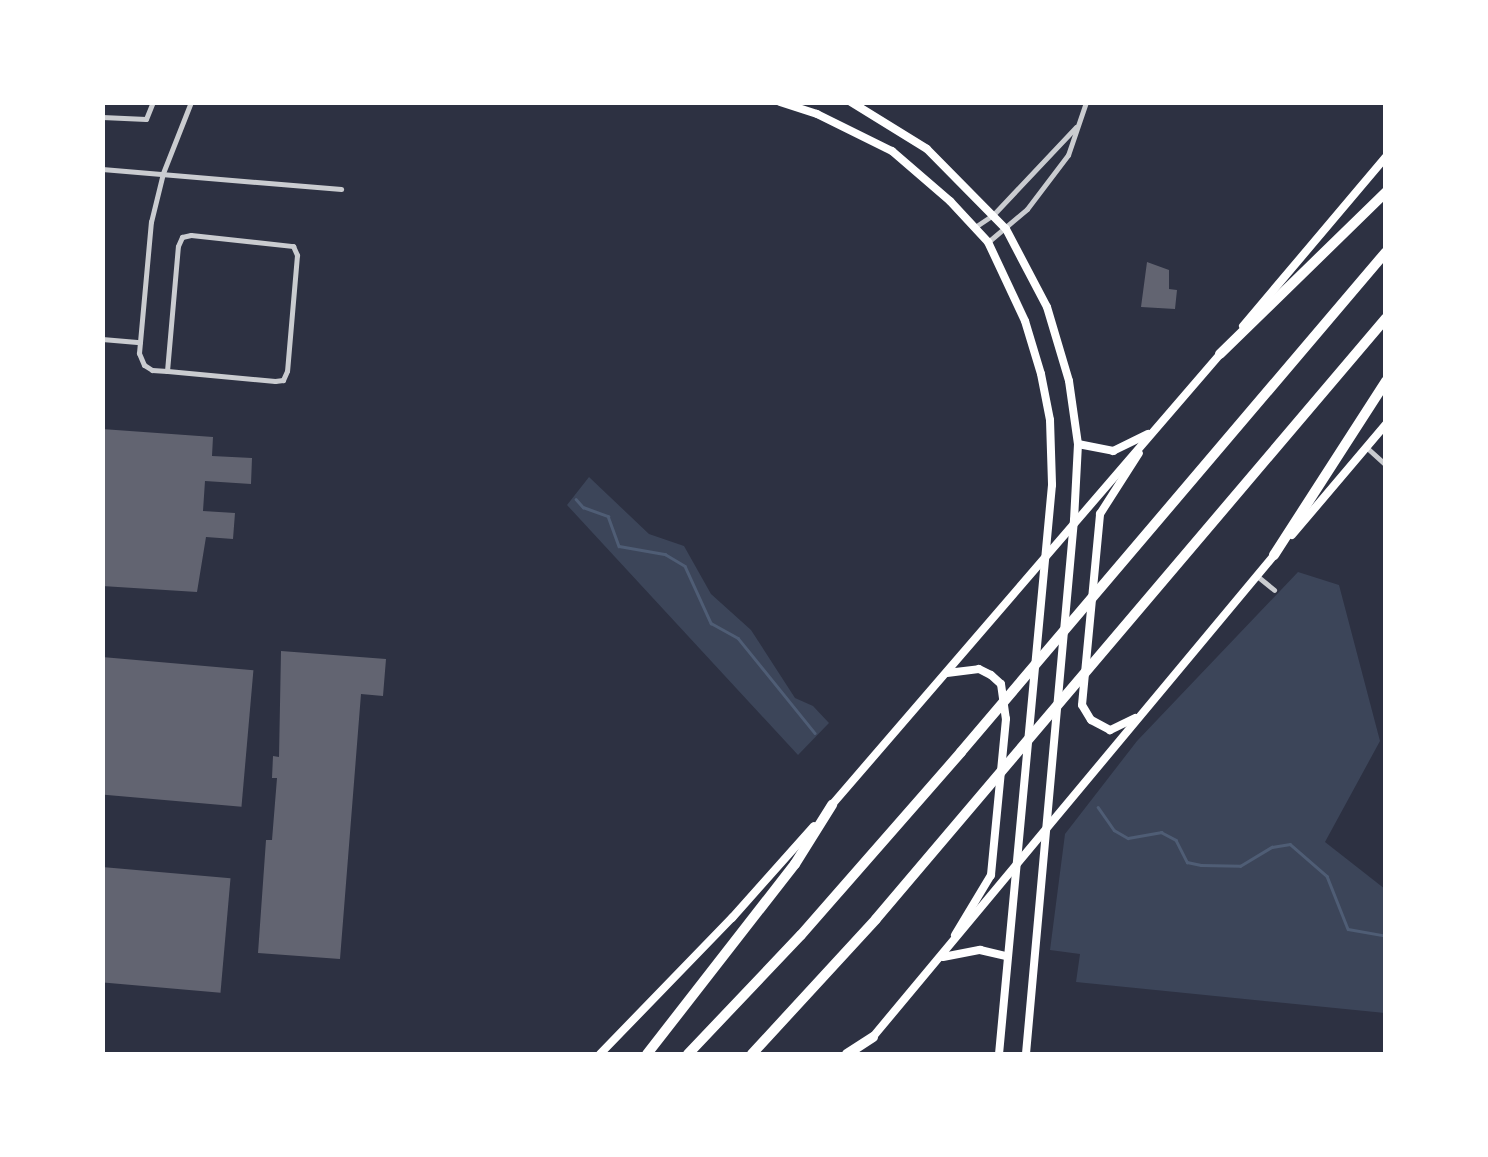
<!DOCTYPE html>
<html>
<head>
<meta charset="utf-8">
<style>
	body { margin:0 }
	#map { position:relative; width:1488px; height:1157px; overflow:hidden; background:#2d3142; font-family:Bitter,serif }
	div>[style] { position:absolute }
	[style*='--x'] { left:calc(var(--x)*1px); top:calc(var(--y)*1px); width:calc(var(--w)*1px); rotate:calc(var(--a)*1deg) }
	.green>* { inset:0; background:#3c4559 }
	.stream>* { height:2.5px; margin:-1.25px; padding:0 1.25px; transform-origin:1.25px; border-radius:1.25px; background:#4f5d75 }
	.building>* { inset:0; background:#626471; transform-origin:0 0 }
	.minor>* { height:5px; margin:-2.5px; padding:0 2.5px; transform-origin:2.5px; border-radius:2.5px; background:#caccd0 }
	.secondary>* { height:8px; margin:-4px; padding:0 4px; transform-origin:4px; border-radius:4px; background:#fff }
	.motorway>* { height:10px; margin:-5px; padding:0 5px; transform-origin:5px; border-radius:5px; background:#fff }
	span { translate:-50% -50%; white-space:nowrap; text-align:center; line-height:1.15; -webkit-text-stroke:8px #fff; paint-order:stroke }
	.frame { position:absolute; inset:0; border:105px solid #fff; pointer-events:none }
</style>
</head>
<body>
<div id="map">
	<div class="green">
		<div style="clip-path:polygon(589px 477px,649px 534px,684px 546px,711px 594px,751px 630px,795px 698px,813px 706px,829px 723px,798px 755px,567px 505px)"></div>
		<div style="clip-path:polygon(1298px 572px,1339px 585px,1380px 741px,1325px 842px,1385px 889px,1385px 1013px,1076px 982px,1080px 954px,1050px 950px,1065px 834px,1137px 741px)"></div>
	</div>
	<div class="stream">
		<div style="--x:576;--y:499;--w:11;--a:49"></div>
		<div style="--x:583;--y:507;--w:27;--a:20"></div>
		<div style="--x:608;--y:516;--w:32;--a:70"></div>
		<div style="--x:619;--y:546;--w:47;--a:9.9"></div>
		<div style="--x:665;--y:554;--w:23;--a:31"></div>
		<div style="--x:685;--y:566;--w:63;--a:65.5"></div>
		<div style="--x:711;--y:623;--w:31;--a:29"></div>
		<div style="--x:738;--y:638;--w:122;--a:51"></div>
		<div style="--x:1098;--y:807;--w:28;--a:55"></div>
		<div style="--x:1114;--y:830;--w:16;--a:30"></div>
		<div style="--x:1128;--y:838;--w:34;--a:-10"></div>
		<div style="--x:1161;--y:832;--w:17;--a:28"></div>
		<div style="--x:1176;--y:840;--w:25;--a:63"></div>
		<div style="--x:1187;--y:862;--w:14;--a:12"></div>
		<div style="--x:1201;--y:865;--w:39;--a:1"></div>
		<div style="--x:1240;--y:866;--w:37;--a:-31"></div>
		<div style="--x:1272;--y:847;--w:18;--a:-9"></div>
		<div style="--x:1290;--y:844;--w:49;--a:40.9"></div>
		<div style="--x:1327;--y:876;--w:57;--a:68.4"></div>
		<div style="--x:1348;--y:929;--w:39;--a:10"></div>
	</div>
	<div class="building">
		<div style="clip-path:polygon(1147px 262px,1169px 270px,1169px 289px,1177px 290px,1175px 309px,1141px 307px)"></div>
		<div style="clip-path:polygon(102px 429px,213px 437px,212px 456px,252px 458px,251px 484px,205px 481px,203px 511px,235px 513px,233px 539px,206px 537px,197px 592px,102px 586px)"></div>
		<div style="clip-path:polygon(281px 651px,386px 659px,383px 696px,361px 694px,340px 959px,258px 953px,266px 840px,272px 840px,277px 778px,272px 778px,273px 756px,279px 757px)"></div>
		<div style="left:102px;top:657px;width:152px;height:137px;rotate:5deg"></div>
		<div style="left:102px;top:867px;width:129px;height:115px;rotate:5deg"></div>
	</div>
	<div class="minor">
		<div style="--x:102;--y:104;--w:2;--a:-63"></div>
		<div style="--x:102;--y:117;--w:44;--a:2.6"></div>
		<div style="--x:146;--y:119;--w:18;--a:-68"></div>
		<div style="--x:102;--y:169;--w:240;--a:4.8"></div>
		<div style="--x:975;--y:227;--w:22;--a:-34"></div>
		<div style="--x:993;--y:215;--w:121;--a:-46.7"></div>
		<div style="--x:988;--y:242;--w:51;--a:-40.2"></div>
		<div style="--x:1027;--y:209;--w:68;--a:-52.8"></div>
		<div style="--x:1068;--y:155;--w:56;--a:-71.2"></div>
		<div style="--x:102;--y:339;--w:38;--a:5"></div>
		<div style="--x:167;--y:371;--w:125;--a:-85"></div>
		<div style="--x:178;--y:246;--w:10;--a:-66"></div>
		<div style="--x:182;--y:237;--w:9;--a:-13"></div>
		<div style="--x:191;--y:235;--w:103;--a:6.2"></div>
		<div style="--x:293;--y:246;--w:10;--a:66"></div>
		<div style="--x:297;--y:255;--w:116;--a:94.9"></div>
		<div style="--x:287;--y:371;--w:10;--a:114"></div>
		<div style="--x:283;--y:380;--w:8;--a:173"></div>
		<div style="--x:275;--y:381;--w:108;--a:-174.7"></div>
		<div style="--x:167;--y:371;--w:15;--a:-176"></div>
		<div style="--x:152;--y:370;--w:9;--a:-148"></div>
		<div style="--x:144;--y:365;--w:13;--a:-113"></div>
		<div style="--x:139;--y:353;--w:132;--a:-84.8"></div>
		<div style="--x:151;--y:222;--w:50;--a:-76.2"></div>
		<div style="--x:163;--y:173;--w:76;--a:-68.5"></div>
		<div style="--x:1366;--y:447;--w:27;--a:42"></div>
		<div style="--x:1257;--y:576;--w:22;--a:39"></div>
	</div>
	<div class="secondary">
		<div style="--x:780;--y:102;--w:39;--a:18"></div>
		<div style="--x:817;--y:114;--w:84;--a:26.3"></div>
		<div style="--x:892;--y:151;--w:77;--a:40.8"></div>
		<div style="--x:950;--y:201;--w:56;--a:47.2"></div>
		<div style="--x:988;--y:242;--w:87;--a:64.9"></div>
		<div style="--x:1025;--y:321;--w:55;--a:73.2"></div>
		<div style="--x:1041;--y:374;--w:47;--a:78.9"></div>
		<div style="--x:1050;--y:420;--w:65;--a:88.2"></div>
		<div style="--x:1052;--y:485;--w:571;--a:95.32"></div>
		<div style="--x:851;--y:102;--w:89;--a:31.7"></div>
		<div style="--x:927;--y:149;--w:112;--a:45.4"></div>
		<div style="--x:1006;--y:229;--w:88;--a:62.3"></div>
		<div style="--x:1047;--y:307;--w:77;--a:73.4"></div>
		<div style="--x:1069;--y:381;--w:64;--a:81.9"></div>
		<div style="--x:1078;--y:444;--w:76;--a:93"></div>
		<div style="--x:1074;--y:520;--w:536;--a:95.14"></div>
		<div style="--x:1243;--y:326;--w:221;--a:-49.8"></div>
		<div style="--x:1078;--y:444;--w:36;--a:11"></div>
		<div style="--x:1113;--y:451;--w:39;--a:-26"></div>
		<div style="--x:1292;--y:535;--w:145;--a:-49.7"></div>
		<div style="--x:947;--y:673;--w:32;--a:-7"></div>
		<div style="--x:979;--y:669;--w:13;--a:27"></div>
		<div style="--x:991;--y:675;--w:13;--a:42"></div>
		<div style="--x:1001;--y:684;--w:35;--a:82"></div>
		<div style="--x:1006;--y:719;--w:157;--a:95.5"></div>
		<div style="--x:991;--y:875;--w:70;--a:121"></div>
		<div style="--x:1135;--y:718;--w:28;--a:154"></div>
		<div style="--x:1110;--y:730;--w:21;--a:-152"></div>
		<div style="--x:1091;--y:720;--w:17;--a:-121"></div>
		<div style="--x:1082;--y:705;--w:192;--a:-84.6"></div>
		<div style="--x:1100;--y:514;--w:72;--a:-57.4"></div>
		<div style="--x:830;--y:807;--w:601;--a:-49.25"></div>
		<div style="--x:943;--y:957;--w:38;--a:-11"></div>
		<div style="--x:980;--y:950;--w:28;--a:13"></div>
		<div style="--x:872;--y:1038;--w:631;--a:-50.21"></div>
		<div style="--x:600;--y:1054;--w:190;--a:-45.9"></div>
		<div style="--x:732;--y:918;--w:123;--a:-48.3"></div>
	</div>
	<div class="motorway">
		<div style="--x:1220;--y:354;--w:232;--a:-44.3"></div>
		<div style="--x:1274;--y:555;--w:207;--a:-57.2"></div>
		<div style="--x:647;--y:1054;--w:241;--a:-52.1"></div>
		<div style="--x:795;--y:864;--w:70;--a:-57.9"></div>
		<div style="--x:688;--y:1054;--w:164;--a:-46.5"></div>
		<div style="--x:801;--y:935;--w:243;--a:-48.8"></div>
		<div style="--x:961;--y:752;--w:656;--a:-49.64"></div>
		<div style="--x:752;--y:1054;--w:183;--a:-47.4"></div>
		<div style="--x:876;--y:919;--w:788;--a:-49.68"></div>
		<div style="--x:847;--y:1054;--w:31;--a:-33"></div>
	</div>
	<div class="frame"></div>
</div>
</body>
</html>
